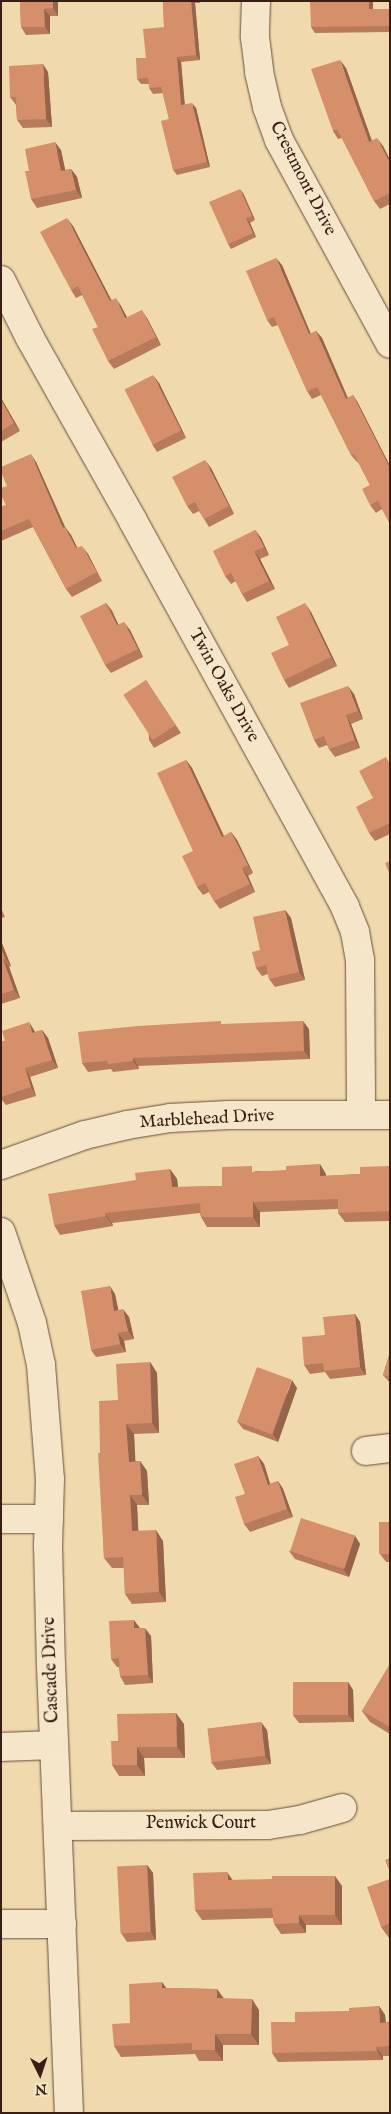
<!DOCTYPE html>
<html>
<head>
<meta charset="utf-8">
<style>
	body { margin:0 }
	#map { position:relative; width:391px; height:2114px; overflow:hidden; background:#f0d9ad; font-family:"IM FELL English",serif }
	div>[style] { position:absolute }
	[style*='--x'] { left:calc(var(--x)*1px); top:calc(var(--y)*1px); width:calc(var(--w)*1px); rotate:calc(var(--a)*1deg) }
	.roads { filter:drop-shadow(0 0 1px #684d3a) drop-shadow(0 0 1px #684d3a) }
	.minor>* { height:28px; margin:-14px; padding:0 14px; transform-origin:14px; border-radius:14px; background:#f5e6ca }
	.wall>* { inset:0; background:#b77b5c }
	.shaded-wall>* { inset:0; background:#95644b }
	.building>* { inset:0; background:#d58f6b; transform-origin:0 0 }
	span { translate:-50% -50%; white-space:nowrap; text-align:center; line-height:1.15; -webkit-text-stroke:5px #f5e6ca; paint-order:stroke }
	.street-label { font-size:18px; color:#3a1e14 }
	.frame { position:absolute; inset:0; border:2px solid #3a1e14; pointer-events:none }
	.north { position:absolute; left:15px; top:2049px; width:50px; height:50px; -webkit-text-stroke:4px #f5e6ca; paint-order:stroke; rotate:176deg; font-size:14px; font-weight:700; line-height:20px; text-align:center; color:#3a1e14 }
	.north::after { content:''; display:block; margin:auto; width:18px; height:22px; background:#3a1e14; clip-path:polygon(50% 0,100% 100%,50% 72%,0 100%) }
</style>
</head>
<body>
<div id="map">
	<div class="roads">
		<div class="minor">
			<div style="--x:256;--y:1;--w:36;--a:92"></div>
			<div style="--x:255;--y:37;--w:35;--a:83"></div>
			<div style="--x:259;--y:72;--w:36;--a:77"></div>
			<div style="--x:267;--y:107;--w:35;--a:70"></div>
			<div style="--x:279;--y:140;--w:232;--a:61.4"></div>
			<div style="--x:1;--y:280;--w:65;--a:63.4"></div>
			<div style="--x:30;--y:338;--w:210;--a:60.6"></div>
			<div style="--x:133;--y:521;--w:440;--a:61.2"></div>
			<div style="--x:345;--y:907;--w:27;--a:68"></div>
			<div style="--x:355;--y:932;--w:27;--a:80"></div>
			<div style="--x:360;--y:959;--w:156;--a:89.6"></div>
			<div style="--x:1;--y:1165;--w:89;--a:-19.7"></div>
			<div style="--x:85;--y:1135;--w:43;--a:-13.4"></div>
			<div style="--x:127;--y:1125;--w:44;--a:-9.2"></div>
			<div style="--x:170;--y:1118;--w:59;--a:-2.9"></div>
			<div style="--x:229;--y:1115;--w:161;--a:0"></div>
			<div style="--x:1;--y:1232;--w:96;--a:71.2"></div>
			<div style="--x:32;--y:1323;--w:43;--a:77.9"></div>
			<div style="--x:41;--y:1365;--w:114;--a:85.5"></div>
			<div style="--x:50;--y:1479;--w:66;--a:91.7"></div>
			<div style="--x:48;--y:1545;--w:121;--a:88.6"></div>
			<div style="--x:51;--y:1666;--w:447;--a:87.7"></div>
			<div style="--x:366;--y:1451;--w:24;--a:-7"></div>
			<div style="--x:1;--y:1519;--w:48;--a:0"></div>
			<div style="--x:1;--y:1747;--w:53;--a:-2.2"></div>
			<div style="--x:58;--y:1826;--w:210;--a:-0.3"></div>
			<div style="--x:268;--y:1825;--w:32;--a:-9"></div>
			<div style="--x:300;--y:1820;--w:44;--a:-15.9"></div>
			<div style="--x:1;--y:1924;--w:61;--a:0"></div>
		</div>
	</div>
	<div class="wall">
		<div style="clip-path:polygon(20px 1px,58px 1px,58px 16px,50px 16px,50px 34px,26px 35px,21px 27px)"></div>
		<div style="clip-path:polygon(163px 1px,200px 1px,200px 3px,195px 3px,200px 60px,181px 62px,185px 105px,196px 108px,210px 167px,177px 175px,173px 170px,169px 119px,163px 93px,153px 94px,149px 88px,149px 84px,141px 84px,137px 79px,164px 27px)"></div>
		<div style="clip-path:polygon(373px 1px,373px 9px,390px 9px,390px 32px,315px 33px,311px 27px)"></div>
		<div style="clip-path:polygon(346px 68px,372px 141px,383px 146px,390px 160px,390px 204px,380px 209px,374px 201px,342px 138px,338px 139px,333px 131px)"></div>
		<div style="clip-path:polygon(48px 72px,52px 127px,23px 128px,17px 120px,16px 105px,10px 97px)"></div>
		<div style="clip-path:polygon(61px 150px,65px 170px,71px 169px,77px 177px,82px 198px,37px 208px,31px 199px,29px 171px)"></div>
		<div style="clip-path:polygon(243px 193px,255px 220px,250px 223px,256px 237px,231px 249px,228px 244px)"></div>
		<div style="clip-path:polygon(73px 226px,111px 300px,121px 306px,127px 317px,147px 318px,161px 345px,114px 369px,108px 361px,98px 327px,82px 295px,76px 298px,71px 290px)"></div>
		<div style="clip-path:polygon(282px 265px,311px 334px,316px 331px,322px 338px,348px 398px,353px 395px,358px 403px,390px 466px,390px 524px,382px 509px,376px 513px,370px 505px,370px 485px,358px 462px,357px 462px,351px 455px,321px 395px,312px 399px,307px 391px,278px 325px,272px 327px,267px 320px)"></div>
		<div style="clip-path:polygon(159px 383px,186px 438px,157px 452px,152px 444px)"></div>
		<div style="clip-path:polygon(1px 398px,20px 431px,1px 442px)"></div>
		<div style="clip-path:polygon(36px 462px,65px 527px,71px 535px,77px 548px,88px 554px,102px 581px,72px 597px,66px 589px,33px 527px,1px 541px,1px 507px,6px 505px,7px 486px)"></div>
		<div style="clip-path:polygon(211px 468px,234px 514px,209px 527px,199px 511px,193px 514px,187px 506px)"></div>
		<div style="clip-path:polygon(255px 530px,261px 538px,269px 555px,260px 559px,275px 589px,247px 602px,242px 594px,236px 581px,231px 584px,225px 576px)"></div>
		<div style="clip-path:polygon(106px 603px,112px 611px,118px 625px,130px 630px,143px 657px,111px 673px,105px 665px)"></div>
		<div style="clip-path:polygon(311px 612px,337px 666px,289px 688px,284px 680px,289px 645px)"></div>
		<div style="clip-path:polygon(146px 680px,181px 733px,154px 748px,149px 740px)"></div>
		<div style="clip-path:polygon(354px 694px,363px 719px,351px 724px,360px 748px,335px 757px,329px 749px,327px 745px,319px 748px,314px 740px)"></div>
		<div style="clip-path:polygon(186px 760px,192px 768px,224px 836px,231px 832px,237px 840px,253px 873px,248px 876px,255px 892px,220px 909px,214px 901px,209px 892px,203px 895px,197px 887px,193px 851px)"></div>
		<div style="clip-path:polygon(390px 762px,390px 834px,375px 841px,369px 833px,373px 798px)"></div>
		<div style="clip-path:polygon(1px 908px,5px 917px,1px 918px)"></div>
		<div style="clip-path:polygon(285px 910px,291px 918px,305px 980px,275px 987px,269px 979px,268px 974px,262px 976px,256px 968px,260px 950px)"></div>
		<div style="clip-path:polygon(1px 941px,11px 966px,9px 967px,20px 998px,1px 1004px)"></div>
		<div style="clip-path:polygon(223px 1024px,309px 1029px,310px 1059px,138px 1066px,139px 1069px,113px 1072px,111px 1069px,88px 1072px,82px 1063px)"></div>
		<div style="clip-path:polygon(34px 1030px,35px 1032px,42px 1030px,48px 1038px,58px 1068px,30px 1077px,36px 1096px,6px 1105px,1px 1099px,1px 1042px)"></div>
		<div style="clip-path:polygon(390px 1166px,390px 1221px,345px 1222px,338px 1213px,338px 1209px,260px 1212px,260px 1227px,207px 1227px,201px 1217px,200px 1213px,112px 1223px,113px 1226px,60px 1235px,54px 1225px,136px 1180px,170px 1169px,177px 1179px,178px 1187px,222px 1186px,256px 1171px,326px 1174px,326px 1176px,360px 1174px)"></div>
		<div style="clip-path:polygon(115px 1294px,118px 1310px,129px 1317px,134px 1339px,124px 1341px,126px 1352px,96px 1357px,91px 1350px)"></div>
		<div style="clip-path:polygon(355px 1314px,360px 1322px,366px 1375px,330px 1379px,325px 1372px,310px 1374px,304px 1365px,325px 1335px)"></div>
		<div style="clip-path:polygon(390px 1352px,390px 1383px,383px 1375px)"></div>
		<div style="clip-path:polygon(150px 1362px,157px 1373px,159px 1433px,134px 1434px,135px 1461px,140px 1461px,147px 1471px,149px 1505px,137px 1505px,138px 1531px,163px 1541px,166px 1602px,132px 1604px,125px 1594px,124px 1568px,112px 1568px,104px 1558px,100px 1453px,118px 1400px)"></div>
		<div style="clip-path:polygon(297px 1388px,278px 1442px,243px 1429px,237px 1421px)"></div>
		<div style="clip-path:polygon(258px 1456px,264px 1464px,270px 1484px,278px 1481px,283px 1489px,293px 1517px,250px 1532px,244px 1524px,245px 1494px)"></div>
		<div style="clip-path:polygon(390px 1522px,390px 1562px,386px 1562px,380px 1554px)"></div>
		<div style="clip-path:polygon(355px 1536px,360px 1544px,349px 1577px,295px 1559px,289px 1551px)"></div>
		<div style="clip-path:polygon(140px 1628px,151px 1636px,153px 1683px,125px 1685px,120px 1676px,119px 1667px,117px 1667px,111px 1659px)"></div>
		<div style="clip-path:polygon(390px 1664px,390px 1734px,370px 1722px,362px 1711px)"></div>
		<div style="clip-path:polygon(348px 1682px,353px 1690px,354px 1722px,299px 1723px,293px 1715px)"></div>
		<div style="clip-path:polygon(184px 1724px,185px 1758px,144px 1758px,145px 1776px,119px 1776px,112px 1765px,118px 1741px)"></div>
		<div style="clip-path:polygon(267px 1730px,271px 1764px,217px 1770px,211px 1762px)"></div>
		<div style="clip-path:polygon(147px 1865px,153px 1873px,156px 1940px,127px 1942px,121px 1933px)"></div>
		<div style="clip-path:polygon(390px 1879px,390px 1937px,389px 1938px,381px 1927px)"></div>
		<div style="clip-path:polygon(233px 1880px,342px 1886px,342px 1925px,306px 1925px,306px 1933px,281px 1934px,274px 1924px,273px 1918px,202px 1920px,195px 1910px)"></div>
		<div style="clip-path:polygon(167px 1988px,217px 1989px,223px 1998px,259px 2010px,259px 2045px,223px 2045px,223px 2061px,199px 2061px,195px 2054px,121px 2057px,114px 2046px,130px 2023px)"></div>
		<div style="clip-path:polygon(379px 2006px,385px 2015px,386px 2022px,390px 2022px,390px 2056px,383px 2056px,383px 2060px,278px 2062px,272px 2053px,295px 2022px)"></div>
	</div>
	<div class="shaded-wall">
		<div style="clip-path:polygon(53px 1px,58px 1px,58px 16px,53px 8px)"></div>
		<div style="clip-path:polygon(191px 1px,193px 1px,195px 3px,200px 60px,196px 55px)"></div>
		<div style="clip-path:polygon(369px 1px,373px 1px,373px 16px,369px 9px)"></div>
		<div style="clip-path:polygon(44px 9px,50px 16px,50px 34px,45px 27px)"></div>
		<div style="clip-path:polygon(177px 57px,181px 62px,185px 111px,181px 105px)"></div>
		<div style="clip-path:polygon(340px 60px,346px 68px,375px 150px,369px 142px)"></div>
		<div style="clip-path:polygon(43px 64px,48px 72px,52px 127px,46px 119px)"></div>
		<div style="clip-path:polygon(192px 103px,196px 108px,210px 167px,207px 162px)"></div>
		<div style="clip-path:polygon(377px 138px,383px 146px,390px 160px,390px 163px)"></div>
		<div style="clip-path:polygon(55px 142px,61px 150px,67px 179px,61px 171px)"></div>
		<div style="clip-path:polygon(71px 169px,77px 177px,82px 198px,76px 190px)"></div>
		<div style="clip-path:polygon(240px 189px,243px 193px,255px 220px,252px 216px)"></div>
		<div style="clip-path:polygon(67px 218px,73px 226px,116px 309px,110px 301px)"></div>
		<div style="clip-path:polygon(246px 218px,250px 223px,256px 237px,253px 233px)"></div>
		<div style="clip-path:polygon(276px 258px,282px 265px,314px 342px,309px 334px)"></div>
		<div style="clip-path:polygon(116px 298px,121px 306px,131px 326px,125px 318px)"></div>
		<div style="clip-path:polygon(142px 310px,147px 318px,161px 345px,156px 337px)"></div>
		<div style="clip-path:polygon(316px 331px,322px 338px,351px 406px,346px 399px)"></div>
		<div style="clip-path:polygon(153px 375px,159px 383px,186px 438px,181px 430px)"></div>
		<div style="clip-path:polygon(353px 395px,358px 403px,390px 466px,390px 469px)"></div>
		<div style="clip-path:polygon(1px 398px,20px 431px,14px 423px,1px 400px)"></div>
		<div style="clip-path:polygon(31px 454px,36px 462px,69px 536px,63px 528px)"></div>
		<div style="clip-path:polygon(205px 460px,211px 468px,234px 514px,229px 506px)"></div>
		<div style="clip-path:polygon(65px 527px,71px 535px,82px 557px,76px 548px)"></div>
		<div style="clip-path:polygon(255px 530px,261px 538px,269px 555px,264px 547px)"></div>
		<div style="clip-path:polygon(82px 546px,88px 554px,102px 581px,97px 572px)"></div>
		<div style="clip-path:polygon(254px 551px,260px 559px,275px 589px,269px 581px)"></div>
		<div style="clip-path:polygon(106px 603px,112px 611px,123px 634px,117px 625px)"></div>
		<div style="clip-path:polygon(305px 603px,311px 612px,337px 666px,331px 657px)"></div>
		<div style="clip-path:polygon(124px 622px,130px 630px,143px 657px,138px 649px)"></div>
		<div style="clip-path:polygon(348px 686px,354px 694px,363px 719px,358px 711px)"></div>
		<div style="clip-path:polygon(346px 715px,351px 724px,360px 748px,355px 740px)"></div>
		<div style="clip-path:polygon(186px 760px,192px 768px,228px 845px,222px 837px)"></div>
		<div style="clip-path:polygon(231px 832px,237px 840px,253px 873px,248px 865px)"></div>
		<div style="clip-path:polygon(242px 868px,248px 876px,255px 892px,250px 884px)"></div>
		<div style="clip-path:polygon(285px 910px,291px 918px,305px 980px,299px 972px)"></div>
		<div style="clip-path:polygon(1px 941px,11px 966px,5px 958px,1px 948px)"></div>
		<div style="clip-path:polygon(3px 959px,9px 967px,20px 998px,14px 990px)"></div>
		<div style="clip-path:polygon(303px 1021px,309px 1029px,310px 1059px,304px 1051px)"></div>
		<div style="clip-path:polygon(29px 1022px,34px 1030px,38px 1041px,32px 1033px)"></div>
		<div style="clip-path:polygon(42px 1030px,48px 1038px,58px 1068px,52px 1060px)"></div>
		<div style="clip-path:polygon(133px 1058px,138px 1066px,139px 1069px,133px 1061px)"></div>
		<div style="clip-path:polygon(25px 1068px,30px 1077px,36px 1096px,31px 1087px)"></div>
		<div style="clip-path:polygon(320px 1164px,326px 1174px,327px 1186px,320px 1176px)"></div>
		<div style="clip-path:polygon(170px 1169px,177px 1179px,179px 1197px,172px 1187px)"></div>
		<div style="clip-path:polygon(253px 1202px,260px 1212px,260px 1227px,253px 1217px)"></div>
		<div style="clip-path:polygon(105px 1213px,112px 1223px,113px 1226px,106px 1216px)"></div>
		<div style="clip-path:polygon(110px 1286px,115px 1294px,120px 1318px,114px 1311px)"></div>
		<div style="clip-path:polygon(123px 1309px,129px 1317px,134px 1339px,128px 1331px)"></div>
		<div style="clip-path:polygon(355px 1314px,360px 1322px,366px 1375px,360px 1367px)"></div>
		<div style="clip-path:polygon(118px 1333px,124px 1341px,126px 1352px,120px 1344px)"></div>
		<div style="clip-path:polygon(150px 1362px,157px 1373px,159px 1433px,152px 1423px)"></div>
		<div style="clip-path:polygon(292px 1380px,297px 1388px,278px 1442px,273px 1434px)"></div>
		<div style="clip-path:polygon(126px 1424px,134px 1434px,136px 1472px,129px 1462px)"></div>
		<div style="clip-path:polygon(258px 1456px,264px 1464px,273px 1493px,268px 1485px)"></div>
		<div style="clip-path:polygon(140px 1461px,147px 1471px,149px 1505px,142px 1495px)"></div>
		<div style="clip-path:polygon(278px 1481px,283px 1489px,293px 1517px,287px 1509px)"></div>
		<div style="clip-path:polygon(130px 1495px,137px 1505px,139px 1542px,132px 1531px)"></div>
		<div style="clip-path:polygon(156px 1530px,163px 1541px,166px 1602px,159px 1592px)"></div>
		<div style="clip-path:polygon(355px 1536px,360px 1544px,349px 1577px,343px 1569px)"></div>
		<div style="clip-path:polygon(134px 1620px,140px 1628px,134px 1628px)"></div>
		<div style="clip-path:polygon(145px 1628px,151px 1636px,153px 1683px,148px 1675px)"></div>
		<div style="clip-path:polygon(348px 1682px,353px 1690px,354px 1722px,348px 1714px)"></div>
		<div style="clip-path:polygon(176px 1713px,184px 1724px,185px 1758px,177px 1747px)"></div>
		<div style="clip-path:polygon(261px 1722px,267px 1730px,271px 1764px,265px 1756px)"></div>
		<div style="clip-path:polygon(137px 1747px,144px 1758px,145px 1776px,137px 1765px)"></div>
		<div style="clip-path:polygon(147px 1865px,153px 1873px,156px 1940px,151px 1932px)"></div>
		<div style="clip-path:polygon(227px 1872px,234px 1882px,228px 1880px)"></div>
		<div style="clip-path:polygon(335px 1876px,342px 1886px,342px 1925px,335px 1915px)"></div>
		<div style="clip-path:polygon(299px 1915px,306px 1925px,306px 1933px,299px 1923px)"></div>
		<div style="clip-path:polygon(162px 1982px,170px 1993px,162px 1988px)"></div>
		<div style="clip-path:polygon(217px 1989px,225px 2000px,217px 1998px)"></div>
		<div style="clip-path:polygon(252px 1999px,259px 2010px,259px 2045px,251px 2034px)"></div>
		<div style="clip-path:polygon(379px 2006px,385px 2015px,386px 2032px,380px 2023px)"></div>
		<div style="clip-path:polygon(215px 2034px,223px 2045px,223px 2061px,215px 2050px)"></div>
		<div style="clip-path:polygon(376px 2047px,383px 2056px,383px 2060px,377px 2051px)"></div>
	</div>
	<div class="building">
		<div style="clip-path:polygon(20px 1px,53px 1px,53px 8px,44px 9px,45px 27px,21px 27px)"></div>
		<div style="clip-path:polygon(163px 1px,191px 1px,196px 55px,177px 57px,181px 105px,192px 103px,207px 162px,173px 170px,161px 121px,169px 119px,161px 87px,149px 88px,148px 78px,137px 79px,136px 58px,146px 58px,143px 29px,164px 27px)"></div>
		<div style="clip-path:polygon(310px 1px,369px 1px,369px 9px,390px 9px,390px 26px,311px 27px)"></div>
		<div style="clip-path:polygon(340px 60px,369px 142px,377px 138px,390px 163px,390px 193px,374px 201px,337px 129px,333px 131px,311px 69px)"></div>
		<div style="clip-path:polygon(43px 64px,46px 119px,17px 120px,16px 97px,10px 97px,9px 66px)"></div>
		<div style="clip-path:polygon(55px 142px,61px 171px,71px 169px,76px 190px,31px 199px,25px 171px,29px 171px,25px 149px)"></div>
		<div style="clip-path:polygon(240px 189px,252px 216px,246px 218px,253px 233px,228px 244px,209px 202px)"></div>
		<div style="clip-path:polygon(67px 218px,110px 301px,116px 298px,125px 318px,142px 310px,156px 337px,108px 361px,92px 329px,98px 327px,78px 286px,71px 290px,40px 232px)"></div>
		<div style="clip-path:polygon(276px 258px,309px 334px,316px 331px,346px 399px,353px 395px,390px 468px,390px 524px,378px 501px,370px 505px,362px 489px,370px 485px,354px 454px,351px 455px,317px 387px,307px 391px,274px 317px,267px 320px,246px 271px)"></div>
		<div style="left:153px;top:375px;width:62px;height:32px;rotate:63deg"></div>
		<div style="clip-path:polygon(1px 400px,14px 423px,1px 431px)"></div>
		<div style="clip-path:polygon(31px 454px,63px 528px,65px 527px,76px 548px,82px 546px,97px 572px,66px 589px,29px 519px,1px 531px,1px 507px,6px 505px,1px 495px,1px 488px,7px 486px,1px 472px,1px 467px)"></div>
		<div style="clip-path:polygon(205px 460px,229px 506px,204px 519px,195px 502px,187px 506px,172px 477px)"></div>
		<div style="clip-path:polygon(255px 530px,264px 547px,254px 551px,269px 581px,242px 594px,231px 573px,225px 576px,213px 551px)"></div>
		<div style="clip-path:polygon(106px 603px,117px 625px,124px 622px,138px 649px,105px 665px,80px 616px)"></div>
		<div style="clip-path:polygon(305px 603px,331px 657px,284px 680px,271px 653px,289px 645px,276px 617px)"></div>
		<div style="left:146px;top:680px;width:54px;height:27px;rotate:57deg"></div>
		<div style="clip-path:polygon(348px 686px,358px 711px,346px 715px,355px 740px,329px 749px,324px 736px,314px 740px,300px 703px)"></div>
		<div style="clip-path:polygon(386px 757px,390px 764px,390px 823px,369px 833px,356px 807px,373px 798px,359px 771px)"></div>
		<div style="clip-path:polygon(186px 760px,222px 837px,231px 832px,248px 865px,242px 868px,250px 884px,214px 901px,205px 883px,197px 887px,182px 856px,193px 851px,157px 773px)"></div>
		<div style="clip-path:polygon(390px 861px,390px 875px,385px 863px)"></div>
		<div style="clip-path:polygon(285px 910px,299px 972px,269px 979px,266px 965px,256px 968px,252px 952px,260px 950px,253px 917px)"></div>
		<div style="clip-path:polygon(1px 948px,5px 958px,3px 959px,14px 990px,1px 994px)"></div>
		<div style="clip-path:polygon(221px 1021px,221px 1024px,303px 1021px,304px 1051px,133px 1058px,133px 1061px,108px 1064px,107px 1061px,82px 1063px,78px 1032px,138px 1026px)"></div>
		<div style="clip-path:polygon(29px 1022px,32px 1033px,42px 1030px,52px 1060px,25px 1068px,31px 1087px,1px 1097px,1px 1042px,5px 1041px,2px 1031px)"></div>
		<div style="clip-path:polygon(320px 1164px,320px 1176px,360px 1174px,360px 1167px,390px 1166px,390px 1211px,338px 1213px,338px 1199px,253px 1202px,253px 1217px,201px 1217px,200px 1203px,105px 1213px,106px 1216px,54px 1225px,48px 1194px,136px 1180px,135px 1173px,170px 1169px,172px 1187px,222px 1186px,222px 1167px,252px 1166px,252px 1172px,286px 1170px,286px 1166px)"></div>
		<div style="clip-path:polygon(110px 1286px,114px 1311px,123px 1309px,128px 1331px,118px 1333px,120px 1344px,91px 1350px,81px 1291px)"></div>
		<div style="clip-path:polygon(355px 1314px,360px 1367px,324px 1371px,323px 1363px,304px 1365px,302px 1337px,325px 1335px,323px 1317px)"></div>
		<div style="clip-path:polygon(390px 1352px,390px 1377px,383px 1375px)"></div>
		<div style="clip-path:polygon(150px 1362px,152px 1423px,126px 1424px,129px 1462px,140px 1461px,142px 1495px,130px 1495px,132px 1531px,156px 1530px,159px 1592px,125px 1594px,123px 1557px,104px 1558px,98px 1453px,100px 1453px,99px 1401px,118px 1400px,116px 1364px)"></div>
		<div style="left:257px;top:1367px;width:37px;height:58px;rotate:20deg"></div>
		<div style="clip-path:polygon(258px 1456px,268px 1485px,278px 1481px,287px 1509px,244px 1524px,235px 1497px,245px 1494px,234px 1464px)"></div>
		<div style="left:301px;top:1518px;width:57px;height:35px;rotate:18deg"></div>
		<div style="left:379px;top:1522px;width:11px;height:32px"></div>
		<div style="clip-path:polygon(134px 1620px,134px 1628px,145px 1628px,148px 1675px,120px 1676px,119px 1658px,111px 1659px,109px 1621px)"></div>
		<div style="clip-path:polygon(390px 1664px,390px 1727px,362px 1711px)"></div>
		<div style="left:293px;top:1682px;width:55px;height:33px"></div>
		<div style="clip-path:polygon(176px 1713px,177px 1747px,137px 1747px,137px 1765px,112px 1765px,111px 1741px,118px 1741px,117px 1714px)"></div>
		<div style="left:261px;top:1722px;width:34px;height:54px;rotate:83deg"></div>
		<div style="clip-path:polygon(390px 1858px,390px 1872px,385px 1860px)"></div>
		<div style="left:147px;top:1865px;width:67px;height:30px;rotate:87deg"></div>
		<div style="clip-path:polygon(227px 1872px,228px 1880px,272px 1879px,272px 1876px,335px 1876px,335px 1915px,299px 1915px,299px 1923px,274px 1924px,272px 1908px,195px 1910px,193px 1873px)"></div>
		<div style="clip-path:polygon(390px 1879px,390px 1923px,381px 1927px,367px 1887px)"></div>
		<div style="clip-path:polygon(162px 1982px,162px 1988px,217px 1989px,217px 1998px,252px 1999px,251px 2034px,215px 2034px,215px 2050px,192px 2050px,192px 2043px,114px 2046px,112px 2024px,130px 2023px,129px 1984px)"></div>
		<div style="clip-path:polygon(379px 2006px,380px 2023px,390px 2022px,390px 2046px,376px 2047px,377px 2051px,272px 2053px,271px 2022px,295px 2022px,295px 2012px,349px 2011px,349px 2008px)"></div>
	</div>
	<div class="street-label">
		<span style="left:302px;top:179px;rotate:63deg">Crestmont Drive</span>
		<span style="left:223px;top:686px;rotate:61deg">Twin Oaks Drive</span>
		<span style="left:207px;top:1120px;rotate:-3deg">Marblehead Drive</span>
		<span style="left:52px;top:1670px;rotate:-92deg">Cascade Drive</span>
		<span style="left:201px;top:1824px">Penwick Court</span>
	</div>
	<div class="frame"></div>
	<div class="north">N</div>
</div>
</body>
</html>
